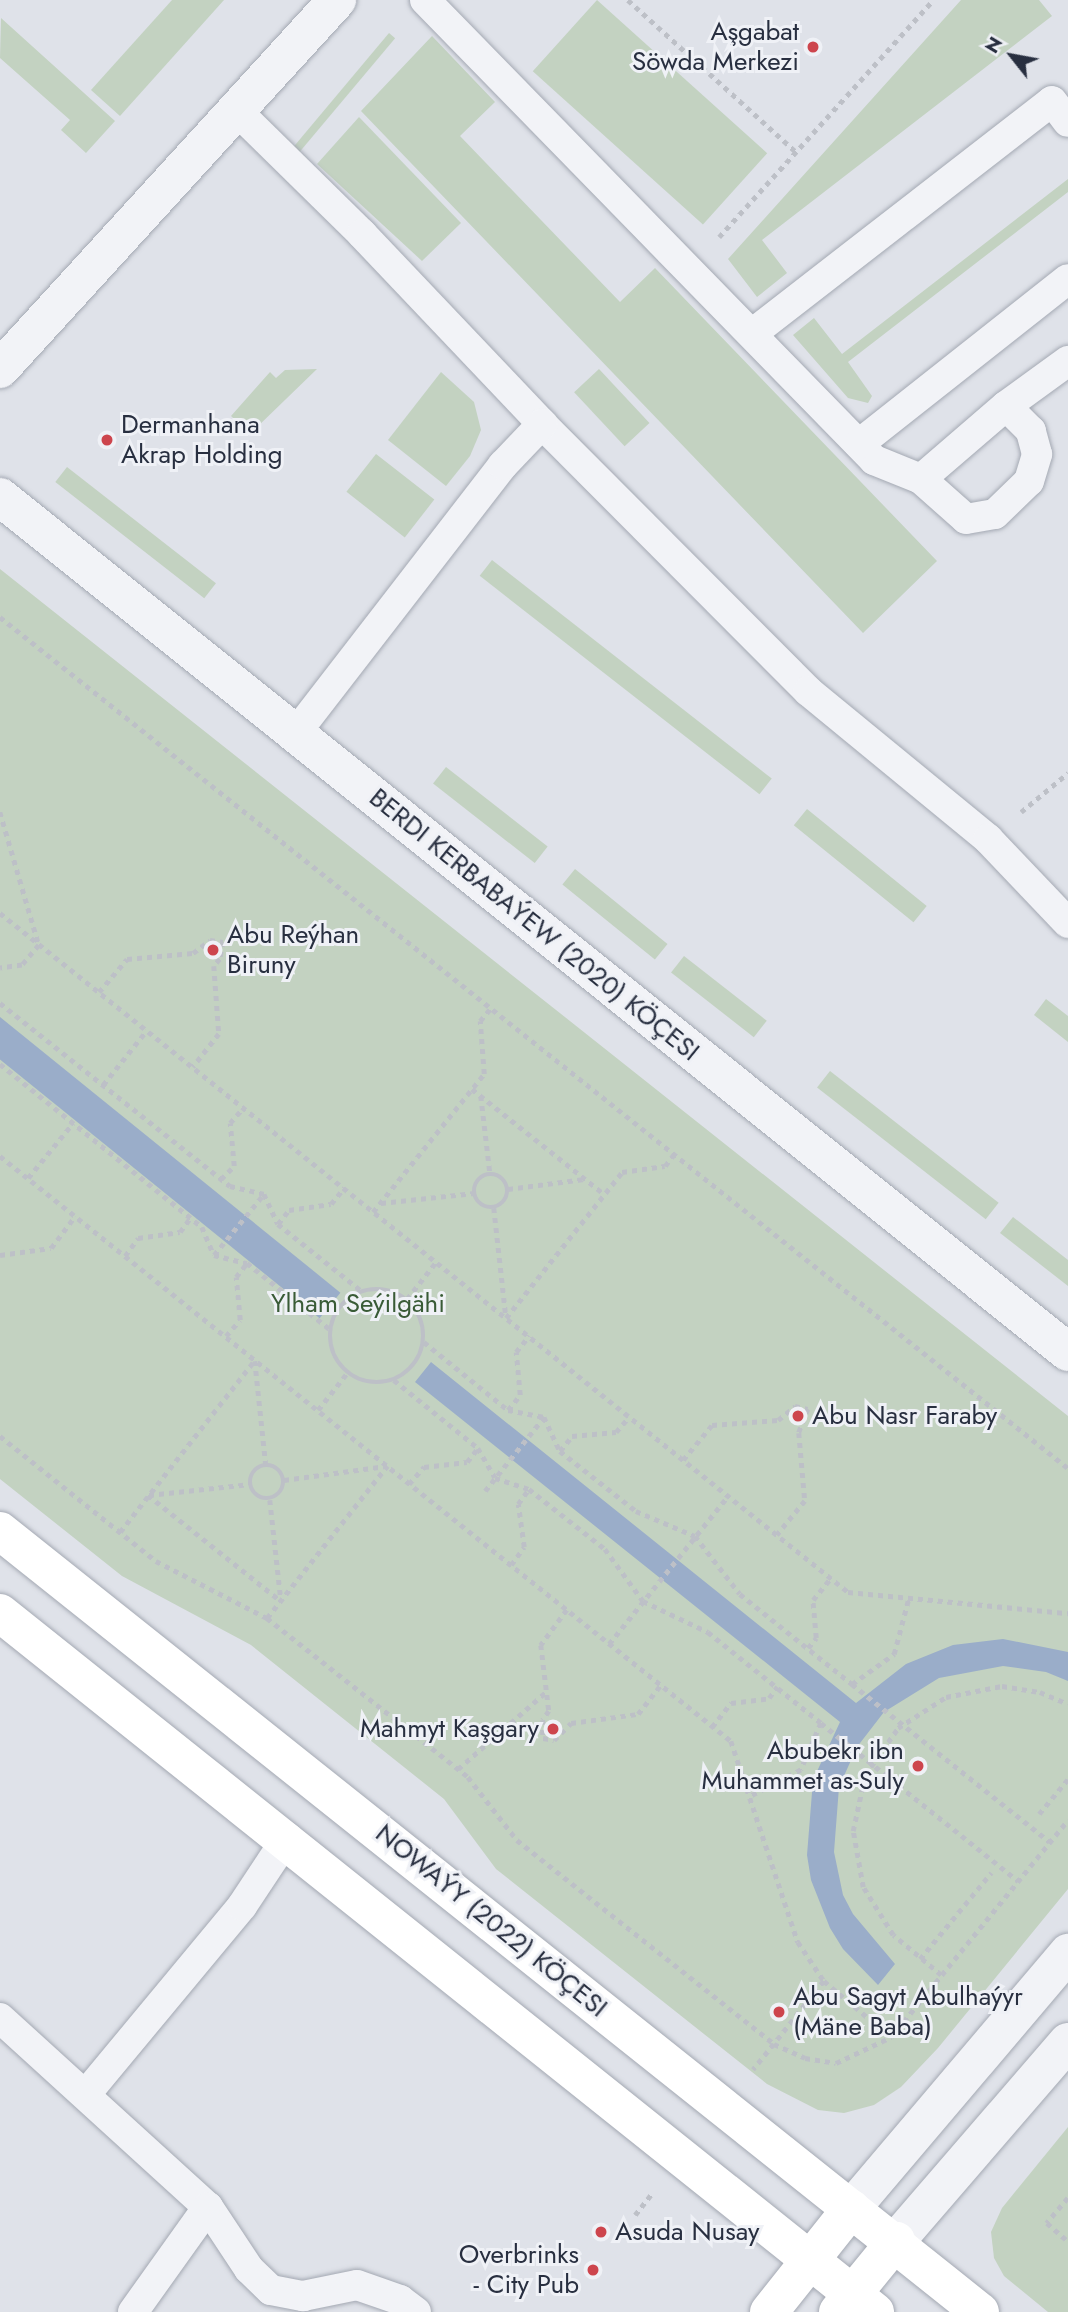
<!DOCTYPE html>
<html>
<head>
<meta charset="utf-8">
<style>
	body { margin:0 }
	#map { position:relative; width:1068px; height:2312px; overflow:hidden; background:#dfe2e9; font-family:Jost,sans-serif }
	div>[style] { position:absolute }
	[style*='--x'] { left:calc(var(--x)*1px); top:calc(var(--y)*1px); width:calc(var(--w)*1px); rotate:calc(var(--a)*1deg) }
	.green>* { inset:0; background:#c3d2c1; transform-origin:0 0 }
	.water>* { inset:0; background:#9aadc9; transform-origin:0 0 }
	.path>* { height:4.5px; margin-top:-2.25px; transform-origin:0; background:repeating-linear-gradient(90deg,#bdc0c7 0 5px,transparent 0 10px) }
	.path>.ring { margin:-2.25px; padding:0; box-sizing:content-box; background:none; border:4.5px solid #bdc0c7; border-radius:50% }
	.roads { filter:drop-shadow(0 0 2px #a4a9b3) drop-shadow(0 0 2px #a4a9b3) }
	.service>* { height:30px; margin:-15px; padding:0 15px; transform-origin:15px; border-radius:15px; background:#f2f3f7 }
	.minor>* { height:38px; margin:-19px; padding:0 19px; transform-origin:19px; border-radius:19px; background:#f2f3f7 }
	.tertiary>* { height:38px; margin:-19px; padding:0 19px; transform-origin:19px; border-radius:19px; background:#f2f3f7 }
	.secondary>* { height:38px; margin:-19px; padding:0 19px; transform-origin:19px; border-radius:19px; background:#fff }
	.dots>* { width:19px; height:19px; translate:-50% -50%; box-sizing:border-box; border:4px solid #eff1f6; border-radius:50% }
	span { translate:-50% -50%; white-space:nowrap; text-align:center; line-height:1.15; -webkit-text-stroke:6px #eff1f6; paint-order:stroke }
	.poi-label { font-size:26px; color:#282f40 }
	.right { translate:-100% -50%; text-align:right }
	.left { translate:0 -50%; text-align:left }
	.street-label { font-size:26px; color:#282f40 }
	.park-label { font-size:26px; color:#395b36 }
	.north { position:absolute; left:977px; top:21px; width:70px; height:70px; -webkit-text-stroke:5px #eff1f6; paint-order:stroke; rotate:301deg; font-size:19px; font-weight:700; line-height:28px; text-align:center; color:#282f40 }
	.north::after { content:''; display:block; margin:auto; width:24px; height:32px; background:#282f40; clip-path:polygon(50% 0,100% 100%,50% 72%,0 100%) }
</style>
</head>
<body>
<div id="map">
	<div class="green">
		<div style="clip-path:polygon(172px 0,224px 0,120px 116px,91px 90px)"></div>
		<div style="left:597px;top:0;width:229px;height:96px;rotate:42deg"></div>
		<div style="clip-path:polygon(961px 0,1039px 0,1052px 16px,762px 240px,787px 273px,757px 297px,728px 259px)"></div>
		<div style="clip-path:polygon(1px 18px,115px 121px,86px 153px,61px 130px,70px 120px,0 58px)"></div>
		<div style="left:389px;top:33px;width:8px;height:149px;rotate:40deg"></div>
		<div style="clip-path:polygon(432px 36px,495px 102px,460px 136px,620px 302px,655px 268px,937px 561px,863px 633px,361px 111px)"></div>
		<div style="clip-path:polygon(359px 117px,461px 223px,422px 261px,317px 164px)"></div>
		<div style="clip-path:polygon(1068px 179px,1068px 192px,848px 362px,872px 396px,868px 403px,848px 398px,793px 335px,814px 318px,842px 354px)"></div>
		<div style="clip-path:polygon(317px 369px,250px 434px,231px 416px,270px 372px,276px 378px,285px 370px)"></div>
		<div style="left:599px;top:369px;width:74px;height:34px;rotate:47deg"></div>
		<div style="clip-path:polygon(441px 372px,474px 402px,481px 430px,470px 456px,446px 486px,388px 440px)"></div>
		<div style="left:376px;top:454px;width:74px;height:48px;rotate:38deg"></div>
		<div style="left:67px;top:467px;width:189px;height:19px;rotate:38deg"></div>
		<div style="left:492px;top:560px;width:355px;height:20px;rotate:38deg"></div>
		<div style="clip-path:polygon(0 569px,1068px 1416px,1068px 1889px,938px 2048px,901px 2087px,874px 2105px,844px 2113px,818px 2110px,767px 2084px,496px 1869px,444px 1799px,251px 1645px,122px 1576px,0 1479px)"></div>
		<div style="left:446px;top:767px;width:129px;height:21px;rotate:38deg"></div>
		<div style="left:807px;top:809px;width:154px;height:21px;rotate:39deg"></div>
		<div style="left:575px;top:869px;width:119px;height:20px;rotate:39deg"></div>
		<div style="left:684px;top:956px;width:105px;height:21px;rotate:38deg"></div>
		<div style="clip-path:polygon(1046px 999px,1068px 1016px,1068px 1042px,1034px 1015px)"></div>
		<div style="left:830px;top:1071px;width:214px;height:21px;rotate:38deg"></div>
		<div style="clip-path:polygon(1013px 1217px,1068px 1260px,1068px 1286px,1000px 1233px)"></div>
		<div style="clip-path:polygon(1068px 2127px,1068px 2312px,1048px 2312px,1004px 2276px,994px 2258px,991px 2232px,1002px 2208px)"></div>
	</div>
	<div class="water">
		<div style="left:0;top:1017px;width:438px;height:33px;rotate:39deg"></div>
		<div style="clip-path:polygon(431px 1362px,856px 1703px,906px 1664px,953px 1645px,1003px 1639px,1068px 1652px,1068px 1681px,1046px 1672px,1003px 1666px,939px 1678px,884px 1712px,857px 1747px,839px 1787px,834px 1852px,843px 1895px,853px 1914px,895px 1964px,878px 1985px,843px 1949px,830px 1928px,811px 1880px,807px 1855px,813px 1780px,840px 1722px,415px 1382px)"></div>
	</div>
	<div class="path">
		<div style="--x:628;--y:0;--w:227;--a:42.1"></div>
		<div style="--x:719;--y:237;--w:319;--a:-47.9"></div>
		<div style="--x:0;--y:617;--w:1366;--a:38.55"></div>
		<div style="--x:0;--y:812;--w:139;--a:73.7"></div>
		<div style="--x:39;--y:945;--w:26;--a:130"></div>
		<div style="--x:22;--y:965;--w:22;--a:172"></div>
		<div style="--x:1021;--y:812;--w:61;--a:-39.7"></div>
		<div style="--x:0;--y:913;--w:1086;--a:38.68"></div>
		<div style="--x:848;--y:1592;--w:221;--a:5.5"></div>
		<div style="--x:99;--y:992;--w:43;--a:-49.7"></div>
		<div style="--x:127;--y:959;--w:66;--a:-5.2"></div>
		<div style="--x:193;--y:953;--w:21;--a:-37"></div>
		<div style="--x:210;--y:940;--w:13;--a:9"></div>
		<div style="--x:223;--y:942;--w:17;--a:100"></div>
		<div style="--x:220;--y:959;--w:9;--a:131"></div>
		<div style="--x:214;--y:966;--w:68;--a:85.8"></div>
		<div style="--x:219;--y:1034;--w:42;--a:128.2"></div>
		<div style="--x:0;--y:1003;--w:294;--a:38.5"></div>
		<div style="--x:230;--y:1186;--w:35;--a:13"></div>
		<div style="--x:264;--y:1194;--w:33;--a:65"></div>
		<div style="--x:278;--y:1224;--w:109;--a:38.7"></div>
		<div style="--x:0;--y:1064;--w:260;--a:38.9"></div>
		<div style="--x:202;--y:1227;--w:30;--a:67"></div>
		<div style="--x:214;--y:1255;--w:34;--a:14"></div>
		<div style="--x:247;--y:1263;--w:107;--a:38.6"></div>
		<div style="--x:103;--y:1085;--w:70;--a:-51.3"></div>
		<div style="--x:472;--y:1089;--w:169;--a:38.5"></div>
		<div style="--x:481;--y:1096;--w:78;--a:83.3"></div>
		<div style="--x:0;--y:1156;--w:936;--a:38.67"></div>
		<div style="--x:731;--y:1741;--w:212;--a:71.6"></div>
		<div style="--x:798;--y:1942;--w:47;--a:56.3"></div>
		<div style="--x:824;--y:1981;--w:87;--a:39.9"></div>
		<div class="ring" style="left:474px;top:1174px;width:29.5px;height:29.5px"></div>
		<div style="--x:28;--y:1178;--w:71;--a:-50.7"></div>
		<div style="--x:221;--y:1179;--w:18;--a:-45"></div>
		<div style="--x:234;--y:1166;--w:43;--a:-95.3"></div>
		<div style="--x:230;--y:1123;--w:20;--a:-49"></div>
		<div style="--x:508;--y:1189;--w:77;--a:-7.5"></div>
		<div style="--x:381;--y:1203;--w:94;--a:-6.1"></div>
		<div style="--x:494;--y:1208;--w:110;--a:83.7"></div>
		<div style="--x:373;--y:1212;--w:177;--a:-51.2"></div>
		<div style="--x:484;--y:1074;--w:53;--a:-94.3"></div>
		<div style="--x:480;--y:1021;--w:17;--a:-50"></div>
		<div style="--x:278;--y:1224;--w:18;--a:-52"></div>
		<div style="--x:289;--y:1210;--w:42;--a:-8.1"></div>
		<div style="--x:331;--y:1204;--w:21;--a:-51"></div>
		<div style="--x:0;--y:1255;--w:51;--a:-7.8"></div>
		<div style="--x:51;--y:1248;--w:40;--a:-53"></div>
		<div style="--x:214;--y:1255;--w:79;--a:-50.7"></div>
		<div style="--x:125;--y:1256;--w:22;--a:-54"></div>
		<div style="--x:138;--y:1238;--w:42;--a:-8.1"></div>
		<div style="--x:180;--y:1232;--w:19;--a:-54"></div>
		<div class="ring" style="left:330px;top:1289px;width:89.5px;height:89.5px"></div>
		<div style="--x:407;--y:1299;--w:47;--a:-51.9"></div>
		<div style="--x:506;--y:1318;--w:186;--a:-51.5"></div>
		<div style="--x:622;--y:1172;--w:43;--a:-7.9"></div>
		<div style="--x:665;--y:1166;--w:15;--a:-53"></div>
		<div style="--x:226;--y:1336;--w:21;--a:-49"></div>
		<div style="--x:240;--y:1320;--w:43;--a:-95.3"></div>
		<div style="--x:236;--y:1277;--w:18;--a:-52"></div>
		<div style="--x:424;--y:1342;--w:108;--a:39"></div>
		<div style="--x:508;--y:1410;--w:37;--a:11"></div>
		<div style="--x:544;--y:1417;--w:38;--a:65"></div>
		<div style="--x:560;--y:1451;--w:97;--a:38.3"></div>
		<div style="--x:636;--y:1511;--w:64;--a:23"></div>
		<div style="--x:695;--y:1536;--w:73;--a:52.2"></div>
		<div style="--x:740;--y:1594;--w:144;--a:38.8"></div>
		<div style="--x:852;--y:1684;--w:52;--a:-35.5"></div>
		<div style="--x:894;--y:1654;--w:59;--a:-75.3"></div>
		<div style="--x:255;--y:1361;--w:105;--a:84"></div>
		<div style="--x:394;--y:1380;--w:108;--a:39"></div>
		<div style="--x:478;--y:1448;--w:34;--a:60"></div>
		<div style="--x:495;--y:1478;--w:36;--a:18"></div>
		<div style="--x:529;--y:1489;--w:97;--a:38.3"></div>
		<div style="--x:605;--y:1549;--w:64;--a:53.8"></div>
		<div style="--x:643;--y:1601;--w:72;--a:25.5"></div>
		<div style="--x:708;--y:1632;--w:145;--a:38.8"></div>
		<div style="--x:821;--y:1723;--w:51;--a:113.1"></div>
		<div style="--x:801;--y:1770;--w:59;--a:152.6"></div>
		<div style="--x:318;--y:1410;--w:47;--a:-51.9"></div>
		<div style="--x:508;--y:1410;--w:19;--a:-51"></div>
		<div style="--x:520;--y:1395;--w:43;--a:-95.3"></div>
		<div style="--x:516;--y:1352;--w:21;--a:-51"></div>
		<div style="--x:0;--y:1436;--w:200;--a:38.7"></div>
		<div style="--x:156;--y:1561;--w:125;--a:27.2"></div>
		<div style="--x:267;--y:1618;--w:256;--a:38.3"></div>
		<div style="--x:468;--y:1777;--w:80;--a:52.1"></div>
		<div style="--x:517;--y:1840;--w:328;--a:38.4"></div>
		<div style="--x:774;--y:2044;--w:33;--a:129"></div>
		<div style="--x:560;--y:1451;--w:19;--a:-51"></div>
		<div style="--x:572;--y:1436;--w:44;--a:-5.2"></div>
		<div style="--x:616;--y:1432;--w:20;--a:-49"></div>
		<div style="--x:683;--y:1460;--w:45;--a:-50.4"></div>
		<div style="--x:712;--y:1425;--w:66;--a:-4.3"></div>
		<div style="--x:778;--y:1420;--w:22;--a:-39"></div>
		<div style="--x:795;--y:1406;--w:13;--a:13"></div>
		<div style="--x:808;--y:1409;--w:26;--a:111"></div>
		<div style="--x:799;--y:1433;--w:68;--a:85"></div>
		<div style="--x:805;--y:1501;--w:44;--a:129.5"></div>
		<div class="ring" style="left:250px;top:1465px;width:29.5px;height:29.5px"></div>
		<div style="--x:284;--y:1480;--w:103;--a:-7.8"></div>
		<div style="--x:409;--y:1484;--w:23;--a:-49"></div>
		<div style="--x:424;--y:1467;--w:43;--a:-6.6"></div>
		<div style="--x:467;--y:1462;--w:18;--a:-52"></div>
		<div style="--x:485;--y:1491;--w:95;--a:-51.4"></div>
		<div style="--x:148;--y:1495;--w:170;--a:38.6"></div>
		<div style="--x:149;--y:1495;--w:102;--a:-6.2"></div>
		<div style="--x:270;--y:1500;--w:101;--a:83.7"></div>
		<div style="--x:120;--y:1532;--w:219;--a:-51.9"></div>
		<div style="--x:511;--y:1565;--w:22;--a:-54"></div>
		<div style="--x:524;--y:1547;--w:43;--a:-97.9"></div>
		<div style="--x:518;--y:1504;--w:19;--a:-54"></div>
		<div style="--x:567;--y:1610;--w:44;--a:126.6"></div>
		<div style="--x:541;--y:1645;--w:66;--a:83.1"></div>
		<div style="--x:549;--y:1711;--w:11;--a:124"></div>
		<div style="--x:543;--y:1720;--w:18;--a:90"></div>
		<div style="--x:543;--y:1738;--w:11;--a:10"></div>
		<div style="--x:554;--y:1740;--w:24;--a:-45"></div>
		<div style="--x:571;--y:1723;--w:68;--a:-7.7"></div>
		<div style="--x:638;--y:1714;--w:37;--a:-52"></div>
		<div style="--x:267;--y:1618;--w:194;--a:-51.7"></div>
		<div style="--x:609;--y:1644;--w:190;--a:-51.2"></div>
		<div style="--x:808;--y:1648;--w:13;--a:-51"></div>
		<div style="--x:816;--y:1638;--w:38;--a:-95"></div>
		<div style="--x:813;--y:1600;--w:28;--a:-51"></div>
		<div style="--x:852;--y:1684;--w:253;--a:38.6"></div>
		<div style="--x:821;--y:1723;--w:253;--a:38.7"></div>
		<div style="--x:712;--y:1727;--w:31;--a:-52"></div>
		<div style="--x:731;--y:1703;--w:38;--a:-7"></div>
		<div style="--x:769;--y:1698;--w:14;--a:-54"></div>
		<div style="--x:458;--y:1769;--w:118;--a:-41.2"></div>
		<div style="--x:1039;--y:1814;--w:45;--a:-50.4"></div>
		<div style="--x:920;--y:1959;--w:112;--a:-50.5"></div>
		<div style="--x:941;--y:1975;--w:62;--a:-140.2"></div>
		<div style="--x:893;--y:1935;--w:57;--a:-122"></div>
		<div style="--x:863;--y:1887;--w:57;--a:-100.1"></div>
		<div style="--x:853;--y:1831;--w:57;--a:-77.9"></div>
		<div style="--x:865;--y:1775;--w:57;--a:-54.9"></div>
		<div style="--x:898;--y:1728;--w:57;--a:-32.9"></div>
		<div style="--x:946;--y:1697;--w:57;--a:-11.1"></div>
		<div style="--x:1002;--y:1686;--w:38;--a:9"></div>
		<div style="--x:1040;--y:1692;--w:30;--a:23"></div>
		<div style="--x:824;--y:1981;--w:80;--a:128.4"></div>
		<div style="--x:774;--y:2044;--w:34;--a:24"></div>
		<div style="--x:805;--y:2058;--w:31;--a:9"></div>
		<div style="--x:836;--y:2063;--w:61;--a:-25.3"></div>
		<div style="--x:891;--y:2037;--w:280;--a:-50.8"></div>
		<div style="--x:1068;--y:2198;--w:33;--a:130"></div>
		<div style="--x:1047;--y:2223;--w:28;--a:41"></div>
		<div style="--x:635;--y:2215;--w:28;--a:-52"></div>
	</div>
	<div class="roads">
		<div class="service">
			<div style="--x:425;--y:0;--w:643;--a:45.69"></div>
			<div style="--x:874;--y:460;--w:51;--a:22"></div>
			<div style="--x:921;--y:479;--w:60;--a:41.6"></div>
			<div style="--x:966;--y:519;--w:29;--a:-10"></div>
			<div style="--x:995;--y:514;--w:47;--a:-44.1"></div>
			<div style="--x:1029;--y:481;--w:28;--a:-73"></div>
			<div style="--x:1037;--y:454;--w:24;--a:-105"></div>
			<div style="--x:1031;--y:431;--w:35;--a:-135"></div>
			<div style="--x:236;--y:110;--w:177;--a:44.5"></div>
			<div style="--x:362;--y:234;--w:262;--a:46.5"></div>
			<div style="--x:542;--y:424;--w:377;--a:45.1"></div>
			<div style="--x:808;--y:691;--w:233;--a:39.4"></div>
			<div style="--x:988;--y:839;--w:116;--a:46.4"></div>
			<div style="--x:753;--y:333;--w:378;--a:-37.8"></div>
			<div style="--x:1052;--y:101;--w:26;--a:53"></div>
			<div style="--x:859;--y:444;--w:266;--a:-38.3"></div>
			<div style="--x:921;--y:479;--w:112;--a:-40.7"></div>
			<div style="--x:1006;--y:406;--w:77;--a:-36"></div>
			<div style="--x:295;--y:734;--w:340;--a:-52.3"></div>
			<div style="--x:503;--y:465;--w:57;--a:-46.4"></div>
			<div style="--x:0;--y:2018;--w:281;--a:42.3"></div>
			<div style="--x:208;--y:2207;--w:74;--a:56.5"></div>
			<div style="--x:249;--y:2269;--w:30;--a:44"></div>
			<div style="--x:271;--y:2290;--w:33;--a:11"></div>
			<div style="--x:303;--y:2296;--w:55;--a:-11.5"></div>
			<div style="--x:357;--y:2285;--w:46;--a:19.2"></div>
			<div style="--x:400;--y:2300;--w:20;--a:37"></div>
			<div style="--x:86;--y:2094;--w:244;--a:-50.3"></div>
			<div style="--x:242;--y:1906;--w:82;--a:-56.5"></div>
			<div style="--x:133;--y:2312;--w:129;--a:-54.5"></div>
		</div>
		<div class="minor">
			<div style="--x:0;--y:497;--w:1368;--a:38.68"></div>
		</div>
		<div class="tertiary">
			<div style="--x:0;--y:369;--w:500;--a:-47.6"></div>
			<div style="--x:851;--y:2209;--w:336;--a:-49.7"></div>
			<div style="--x:896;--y:2241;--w:263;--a:-49.2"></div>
		</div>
		<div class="secondary">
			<div style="--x:0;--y:1531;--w:1253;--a:38.55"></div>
			<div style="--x:0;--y:1613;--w:1120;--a:38.62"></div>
			<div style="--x:769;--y:2312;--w:132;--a:-51.5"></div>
			<div style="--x:838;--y:2312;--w:92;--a:-50.8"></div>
		</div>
	</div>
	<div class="dots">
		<div style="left:813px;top:47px;background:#cd454d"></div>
		<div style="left:107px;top:440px;background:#cd454d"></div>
		<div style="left:213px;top:950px;background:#cd454d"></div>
		<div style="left:798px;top:1416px;background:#cd454d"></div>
		<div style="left:553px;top:1729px;background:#cd454d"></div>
		<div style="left:918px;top:1766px;background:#cd454d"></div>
		<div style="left:779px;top:2012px;background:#cd454d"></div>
		<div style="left:601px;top:2232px;background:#cd454d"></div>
		<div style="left:593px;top:2270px;background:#cd454d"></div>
	</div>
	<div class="poi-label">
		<span class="right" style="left:799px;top:47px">Aşgabat<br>Söwda Merkezi</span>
		<span class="left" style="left:121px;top:440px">Dermanhana<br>Akrap Holding</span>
		<span class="left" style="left:227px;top:950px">Abu Reýhan<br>Biruny</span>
		<span class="left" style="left:812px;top:1416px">Abu Nasr Faraby</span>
		<span class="right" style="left:539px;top:1729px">Mahmyt Kaşgary</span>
		<span class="right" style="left:904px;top:1766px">Abubekr ibn<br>Muhammet as-Suly</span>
		<span class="left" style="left:793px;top:2012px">Abu Sagyt Abulhaýyr<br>(Mäne Baba)</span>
		<span class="left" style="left:615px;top:2232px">Asuda Nusay</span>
		<span class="right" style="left:579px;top:2270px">Overbrinks<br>- City Pub</span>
	</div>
	<div class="street-label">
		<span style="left:534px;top:925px;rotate:39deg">BERDI KERBABAÝEW (2020) KÖÇESI</span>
		<span style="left:491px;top:1921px;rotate:39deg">NOWAÝY (2022) KÖÇESI</span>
	</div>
	<div class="park-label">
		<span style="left:358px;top:1304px">Ylham Seýilgähi</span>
	</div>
	<div class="north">N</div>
</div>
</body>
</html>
